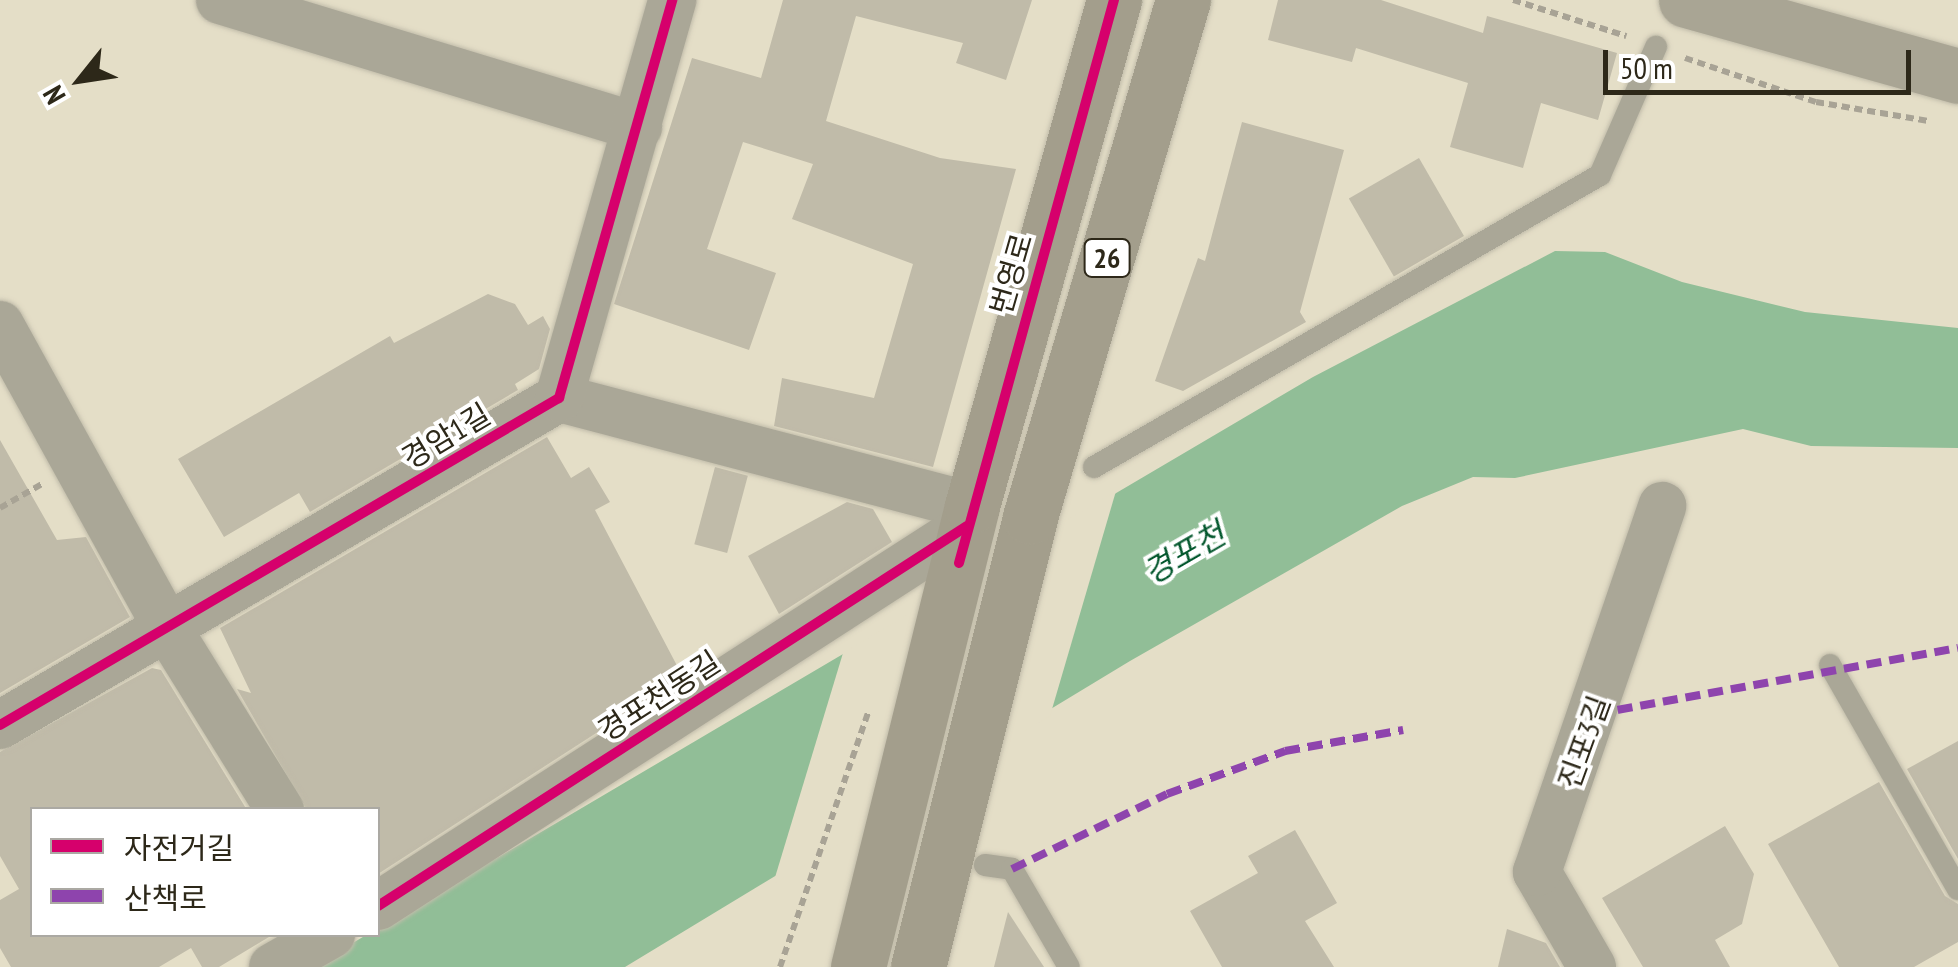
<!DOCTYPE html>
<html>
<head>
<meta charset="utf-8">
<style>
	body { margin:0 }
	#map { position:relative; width:1958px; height:967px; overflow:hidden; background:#e4dec7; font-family:"PT Sans Narrow","Noto Sans KR",sans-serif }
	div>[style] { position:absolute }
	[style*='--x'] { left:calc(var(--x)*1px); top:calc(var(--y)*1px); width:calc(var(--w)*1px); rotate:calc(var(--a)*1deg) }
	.water>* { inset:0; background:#91be97 }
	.pier>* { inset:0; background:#e4dec7 }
	.building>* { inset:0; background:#c0bba9; transform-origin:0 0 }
	.path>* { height:6px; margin-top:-3px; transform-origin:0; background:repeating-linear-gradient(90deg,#a8a395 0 8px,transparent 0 13px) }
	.roads { filter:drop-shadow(0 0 2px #c1bcaa) drop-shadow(0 0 2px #c1bcaa) }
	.lane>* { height:22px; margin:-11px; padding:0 11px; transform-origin:11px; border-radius:11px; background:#aaa797 }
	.street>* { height:48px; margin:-24px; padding:0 24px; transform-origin:24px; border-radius:24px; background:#aaa797 }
	.secondary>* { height:55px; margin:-27.5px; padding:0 27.5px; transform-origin:27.5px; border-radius:27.5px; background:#a9a594 }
	.primary>* { height:55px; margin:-27.5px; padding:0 27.5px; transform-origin:27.5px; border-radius:27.5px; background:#a39e8c }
	.quiet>* { height:8px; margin-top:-4px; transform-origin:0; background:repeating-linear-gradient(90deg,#8e44ad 0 15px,transparent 0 23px) }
	.cycleway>* { height:10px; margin:-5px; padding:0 5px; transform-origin:5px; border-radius:5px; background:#d6006c }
	span { translate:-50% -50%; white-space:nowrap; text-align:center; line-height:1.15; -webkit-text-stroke:8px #fff; paint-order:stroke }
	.shield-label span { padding:2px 8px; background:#fff; border:2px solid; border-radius:8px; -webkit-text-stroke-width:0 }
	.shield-label { font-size:28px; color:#2d2819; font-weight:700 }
	.street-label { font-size:30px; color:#2d2819 }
	.water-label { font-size:32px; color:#03572d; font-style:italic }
	.legend { position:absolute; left:30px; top:807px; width:350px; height:130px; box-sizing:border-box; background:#fff; border:2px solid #aba9a3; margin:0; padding:12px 18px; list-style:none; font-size:30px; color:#2d2819 }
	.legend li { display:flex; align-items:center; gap:20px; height:50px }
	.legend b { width:50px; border:2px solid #aba9a3 }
	.north { position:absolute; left:30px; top:30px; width:100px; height:100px; -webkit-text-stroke:8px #fff; paint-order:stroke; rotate:240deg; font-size:28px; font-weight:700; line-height:40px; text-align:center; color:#2d2819 }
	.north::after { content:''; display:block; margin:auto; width:35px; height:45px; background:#2d2819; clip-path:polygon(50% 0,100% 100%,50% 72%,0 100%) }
	.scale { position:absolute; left:1603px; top:50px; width:308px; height:45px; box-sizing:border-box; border:5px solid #2d2819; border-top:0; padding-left:12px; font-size:30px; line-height:35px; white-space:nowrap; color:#2d2819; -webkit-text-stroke:8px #fff; paint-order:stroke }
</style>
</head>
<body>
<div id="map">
	<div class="water">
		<div style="clip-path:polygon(1555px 251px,1605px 252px,1682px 282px,1805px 312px,1958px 328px,1958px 448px,1811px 446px,1743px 429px,1515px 478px,1473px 477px,1402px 506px,1130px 661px,625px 967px,312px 967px,1313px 377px)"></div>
	</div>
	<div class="pier">
		<div style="clip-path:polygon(1116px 491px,1050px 716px,773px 884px,843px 653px)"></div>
	</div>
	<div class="building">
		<div style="clip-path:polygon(783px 0,1032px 0,1006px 80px,956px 63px,963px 43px,856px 16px,826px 121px,940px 158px,1016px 169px,933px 467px,774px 426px,782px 378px,874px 398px,913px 264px,792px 219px,813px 164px,743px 142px,707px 249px,776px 273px,749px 350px,614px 304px,692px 58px,761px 78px)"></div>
		<div style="clip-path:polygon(1278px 0,1381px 0,1483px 33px,1487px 16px,1617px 53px,1598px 120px,1541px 103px,1523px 168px,1450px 147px,1468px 83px,1356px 48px,1352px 62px,1268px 40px)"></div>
		<div style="clip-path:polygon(1242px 122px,1344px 150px,1300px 312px,1306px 322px,1183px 391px,1155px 381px,1198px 258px,1205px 261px)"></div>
		<div style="left:1419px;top:158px;width:90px;height:81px;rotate:60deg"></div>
		<div style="clip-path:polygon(488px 294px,515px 304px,528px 325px,543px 316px,550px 329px,539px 369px,515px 384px,518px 390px,310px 512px,299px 493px,224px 537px,178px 459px,390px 336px,394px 343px)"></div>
		<div style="clip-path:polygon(547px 437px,571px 478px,589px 467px,610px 502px,595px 510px,683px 677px,378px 874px,378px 810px,307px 810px,237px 689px,251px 693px,220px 628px)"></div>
		<div style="clip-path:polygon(0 440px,57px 540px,86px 537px,130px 617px,0 693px)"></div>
		<div style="left:715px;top:467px;width:34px;height:80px;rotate:15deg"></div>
		<div style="clip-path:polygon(847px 502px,873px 509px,892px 542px,779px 614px,748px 556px)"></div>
		<div style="clip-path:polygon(152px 668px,161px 670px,247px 810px,32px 810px,32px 934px,274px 934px,219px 967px,202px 967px,191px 948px,159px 967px,11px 967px,0 948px,0 900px,19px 889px,0 856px,0 752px)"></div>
		<div style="clip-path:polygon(1958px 741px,1958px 859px,1907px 769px)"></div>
		<div style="clip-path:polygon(1879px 782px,1945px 896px,1958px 904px,1958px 942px,1914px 967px,1839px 967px,1768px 844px)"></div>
		<div style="clip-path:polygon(1725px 826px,1754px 874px,1742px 924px,1715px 940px,1730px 967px,1643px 967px,1602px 898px)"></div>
		<div style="clip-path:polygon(1295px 830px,1337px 903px,1305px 921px,1334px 967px,1222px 967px,1190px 911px,1258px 873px,1248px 856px)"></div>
		<div style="clip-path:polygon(1008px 912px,1044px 967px,994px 967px)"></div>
		<div style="clip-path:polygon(1507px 929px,1546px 943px,1560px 967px,1498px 967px)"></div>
	</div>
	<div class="path">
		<div style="--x:1513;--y:0;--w:119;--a:17.7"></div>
		<div style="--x:1685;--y:58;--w:138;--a:18.6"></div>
		<div style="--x:1816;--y:102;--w:114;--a:9.6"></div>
		<div style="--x:0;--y:508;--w:48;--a:-29.7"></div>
		<div style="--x:780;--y:967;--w:269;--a:-70.9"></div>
	</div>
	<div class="roads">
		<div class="lane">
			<div style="--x:1094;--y:467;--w:584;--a:-29.99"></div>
			<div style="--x:1600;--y:175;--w:140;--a:-66.4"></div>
			<div style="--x:1830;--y:665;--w:258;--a:60.3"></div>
			<div style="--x:985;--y:865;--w:27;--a:8"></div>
			<div style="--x:1012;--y:869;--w:113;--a:59.8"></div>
		</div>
		<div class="street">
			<div style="--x:220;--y:0;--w:437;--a:16.9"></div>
			<div style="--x:0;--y:325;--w:350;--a:61.1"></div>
			<div style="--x:169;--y:631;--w:211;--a:58.2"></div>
			<div style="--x:559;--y:398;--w:427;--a:14.7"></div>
			<div style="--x:0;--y:725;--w:648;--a:-30.33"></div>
			<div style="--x:559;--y:398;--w:414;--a:-74.1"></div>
			<div style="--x:378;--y:906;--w:701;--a:-32.83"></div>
			<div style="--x:273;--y:967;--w:67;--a:-29.6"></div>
			<div style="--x:1592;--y:967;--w:110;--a:-120.1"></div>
			<div style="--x:1537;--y:872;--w:387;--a:-71.1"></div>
		</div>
		<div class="secondary">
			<div style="--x:1686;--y:0;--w:282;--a:15.6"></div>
		</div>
		<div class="primary">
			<div style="--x:858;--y:967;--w:475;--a:-76.1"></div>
			<div style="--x:972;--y:506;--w:526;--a:-74.32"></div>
			<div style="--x:918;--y:967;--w:464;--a:-76"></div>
			<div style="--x:1030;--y:517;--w:539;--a:-73.51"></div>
		</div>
	</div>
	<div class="quiet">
		<div style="--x:1595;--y:714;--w:369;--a:-10.3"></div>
		<div style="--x:1012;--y:869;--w:172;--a:-25.8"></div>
		<div style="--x:1167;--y:794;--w:126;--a:-20"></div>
		<div style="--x:1285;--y:751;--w:120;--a:-10.1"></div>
	</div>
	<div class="cycleway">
		<div style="--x:959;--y:563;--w:584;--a:-74.61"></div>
		<div style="--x:0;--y:725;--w:648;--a:-30.33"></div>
		<div style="--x:559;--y:398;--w:414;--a:-74.1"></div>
		<div style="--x:378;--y:906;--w:701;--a:-32.83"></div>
	</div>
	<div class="shield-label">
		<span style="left:1107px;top:258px">26</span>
	</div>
	<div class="street-label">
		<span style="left:1011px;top:274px;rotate:-74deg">번영로</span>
		<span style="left:446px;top:436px;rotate:-31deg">경암1길</span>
		<span style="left:659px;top:696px;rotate:-33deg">경포천동길</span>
		<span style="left:1584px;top:742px;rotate:-70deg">진포3길</span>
	</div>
	<div class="water-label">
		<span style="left:1184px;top:553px;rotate:-30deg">경포천</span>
	</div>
	<ul class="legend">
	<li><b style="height:12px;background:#d6006c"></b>자전거길</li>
	<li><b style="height:12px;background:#8e44ad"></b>산책로</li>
	</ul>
	<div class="north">N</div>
	<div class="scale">50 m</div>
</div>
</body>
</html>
